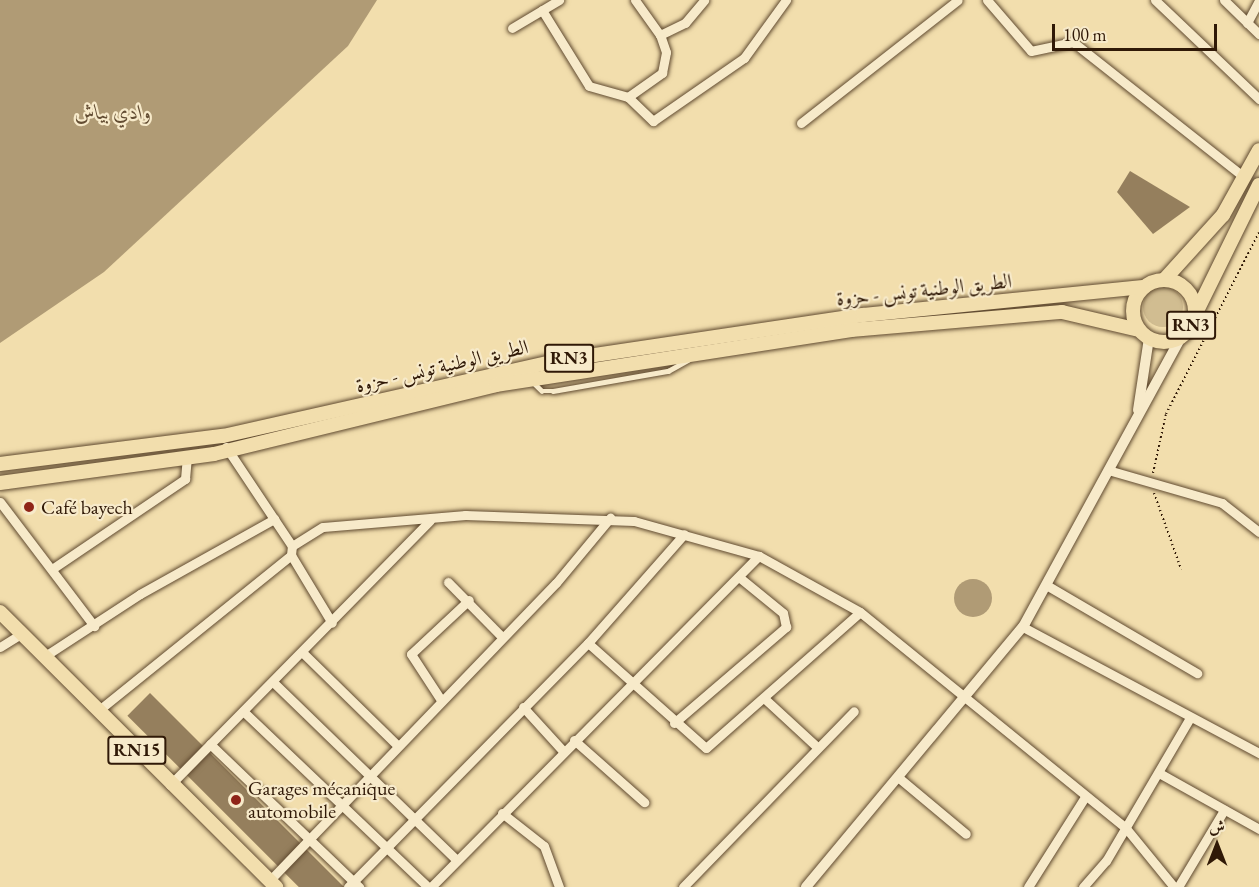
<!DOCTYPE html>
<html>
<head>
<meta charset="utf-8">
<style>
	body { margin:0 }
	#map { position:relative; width:1259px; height:887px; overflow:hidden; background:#f2dead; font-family:"EB Garamond",Amiri,serif }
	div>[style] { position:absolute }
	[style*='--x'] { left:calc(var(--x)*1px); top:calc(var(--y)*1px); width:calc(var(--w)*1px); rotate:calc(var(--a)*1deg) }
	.green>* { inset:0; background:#d1bd91 }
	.round { border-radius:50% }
	.water>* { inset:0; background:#b09b75 }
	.building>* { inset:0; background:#957f5d; transform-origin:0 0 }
	.path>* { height:2px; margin-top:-1px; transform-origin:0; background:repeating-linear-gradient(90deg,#301907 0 1.5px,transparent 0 4.5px) }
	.roads { filter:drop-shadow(0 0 2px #604a30) drop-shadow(0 0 2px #604a30) }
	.service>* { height:4.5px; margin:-2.25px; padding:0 2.25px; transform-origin:2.25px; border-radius:2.25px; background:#f7eaca }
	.minor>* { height:9px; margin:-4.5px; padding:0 4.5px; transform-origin:4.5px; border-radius:4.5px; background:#f7eaca }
	.tertiary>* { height:10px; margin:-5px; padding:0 5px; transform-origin:5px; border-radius:5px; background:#f7eaca }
	.primary>* { height:14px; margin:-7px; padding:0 7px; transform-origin:7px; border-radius:7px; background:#f2dead }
	.primary>.ring { margin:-7px; padding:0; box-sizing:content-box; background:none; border:14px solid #f2dead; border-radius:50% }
	.dots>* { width:16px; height:16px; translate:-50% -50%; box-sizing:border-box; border:3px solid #f7eaca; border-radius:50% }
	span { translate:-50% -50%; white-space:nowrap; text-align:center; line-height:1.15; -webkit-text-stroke:4.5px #f7eaca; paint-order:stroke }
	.shield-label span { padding:2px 4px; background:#f7eaca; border:2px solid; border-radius:4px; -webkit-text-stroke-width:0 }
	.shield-label { font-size:18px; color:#301907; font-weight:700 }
	.street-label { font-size:20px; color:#301907 }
	.poi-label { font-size:20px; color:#301907 }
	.left { translate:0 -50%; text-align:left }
	.water-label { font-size:21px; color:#634d33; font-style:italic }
	.north { position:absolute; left:1187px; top:815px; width:60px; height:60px; -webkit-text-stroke:4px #f7eaca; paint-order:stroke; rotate:0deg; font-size:16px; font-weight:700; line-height:24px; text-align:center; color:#301907 }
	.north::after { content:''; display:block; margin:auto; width:21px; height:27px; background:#301907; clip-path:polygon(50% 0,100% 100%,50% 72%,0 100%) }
	.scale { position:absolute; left:1052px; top:24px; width:165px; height:27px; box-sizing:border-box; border:3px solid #301907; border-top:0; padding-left:8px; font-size:18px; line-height:21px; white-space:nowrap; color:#301907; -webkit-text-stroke:4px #f7eaca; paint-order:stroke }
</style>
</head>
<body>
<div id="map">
	<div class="green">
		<div class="round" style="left:1143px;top:287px;width:40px;height:40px"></div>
	</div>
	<div class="water">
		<div style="clip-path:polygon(0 0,377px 0,348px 46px,104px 272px,0 343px)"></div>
		<div class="round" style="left:954px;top:579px;width:38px;height:38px"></div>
	</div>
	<div class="building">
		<div style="clip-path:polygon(1130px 171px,1190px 207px,1153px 234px,1117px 192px)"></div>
		<div style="left:150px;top:693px;width:276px;height:32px;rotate:45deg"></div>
	</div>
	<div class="path">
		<div style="--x:1153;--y:473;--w:60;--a:-77.6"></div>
		<div style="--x:1166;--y:414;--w:204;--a:-62.9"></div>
		<div style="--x:1154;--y:493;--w:81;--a:70.4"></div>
	</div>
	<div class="roads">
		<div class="service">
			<div style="--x:534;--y:383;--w:11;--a:45"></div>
			<div style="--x:542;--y:391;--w:11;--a:0"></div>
			<div style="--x:553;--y:391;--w:117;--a:-9.9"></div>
			<div style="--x:668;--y:371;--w:23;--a:-29"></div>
		</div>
		<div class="minor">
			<div style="--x:635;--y:0;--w:43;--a:54.5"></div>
			<div style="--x:660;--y:35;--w:28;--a:-26"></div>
			<div style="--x:685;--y:23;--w:30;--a:-50"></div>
			<div style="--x:987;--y:0;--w:67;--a:49.2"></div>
			<div style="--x:1031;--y:51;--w:43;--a:-12.1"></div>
			<div style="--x:1073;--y:42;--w:219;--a:38.3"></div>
			<div style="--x:1155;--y:0;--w:144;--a:43.6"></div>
			<div style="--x:1224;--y:0;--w:49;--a:44.2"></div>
			<div style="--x:542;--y:10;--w:89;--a:58.3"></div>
			<div style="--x:589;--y:86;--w:41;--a:15.8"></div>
			<div style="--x:628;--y:97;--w:35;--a:44"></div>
			<div style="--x:653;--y:121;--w:111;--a:-34.7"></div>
			<div style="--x:744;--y:58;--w:72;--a:-54.1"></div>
			<div style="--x:1247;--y:23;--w:26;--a:-62"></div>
			<div style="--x:512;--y:28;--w:55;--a:-30.8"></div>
			<div style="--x:628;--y:97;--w:42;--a:-35.2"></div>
			<div style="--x:662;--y:73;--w:21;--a:-79"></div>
			<div style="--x:666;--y:52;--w:18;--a:-109"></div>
			<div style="--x:801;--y:123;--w:199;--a:-38.1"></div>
			<div style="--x:226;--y:447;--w:119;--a:56.3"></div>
			<div style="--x:1108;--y:470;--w:119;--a:16.1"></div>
			<div style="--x:1222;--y:503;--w:47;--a:38.1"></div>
			<div style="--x:0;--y:502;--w:156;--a:52.8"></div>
			<div style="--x:291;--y:555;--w:79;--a:58.9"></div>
			<div style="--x:52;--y:569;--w:161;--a:-34.1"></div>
			<div style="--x:185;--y:479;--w:21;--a:-85"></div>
			<div style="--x:448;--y:582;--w:77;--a:45.5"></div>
			<div style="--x:1048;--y:586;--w:173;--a:30.3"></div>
			<div style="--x:1023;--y:627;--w:268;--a:28.1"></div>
			<div style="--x:588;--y:643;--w:158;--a:41.7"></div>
			<div style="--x:706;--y:748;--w:205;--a:-41.4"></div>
			<div style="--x:0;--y:647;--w:26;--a:-32"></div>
			<div style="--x:303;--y:653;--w:133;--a:44.4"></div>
			<div style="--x:45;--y:656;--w:113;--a:-33.1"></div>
			<div style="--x:140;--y:594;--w:154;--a:-29.2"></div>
			<div style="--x:273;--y:682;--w:256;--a:44.1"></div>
			<div style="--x:765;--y:699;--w:71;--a:42.7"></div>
			<div style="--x:441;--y:700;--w:55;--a:-123.1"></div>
			<div style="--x:411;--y:654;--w:79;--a:-43"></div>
			<div style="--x:523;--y:707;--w:59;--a:47.7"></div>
			<div style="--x:99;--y:710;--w:247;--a:-38.9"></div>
			<div style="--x:291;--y:555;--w:9;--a:-84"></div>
			<div style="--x:292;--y:546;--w:36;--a:-32"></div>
			<div style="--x:323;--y:527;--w:143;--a:-4.8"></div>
			<div style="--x:465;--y:515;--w:169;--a:2"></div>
			<div style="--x:634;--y:521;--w:130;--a:15.6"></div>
			<div style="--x:759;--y:556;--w:115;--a:29"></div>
			<div style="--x:860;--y:612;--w:341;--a:39.1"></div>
			<div style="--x:1125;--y:827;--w:77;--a:50.8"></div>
			<div style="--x:243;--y:711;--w:255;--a:43.6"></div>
			<div style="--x:674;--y:723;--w:148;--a:-40.6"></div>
			<div style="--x:786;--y:627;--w:14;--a:-102"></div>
			<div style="--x:783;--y:613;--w:57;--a:-140.7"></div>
			<div style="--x:574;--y:740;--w:94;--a:41.5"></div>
			<div style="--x:210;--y:744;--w:207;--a:43.8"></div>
			<div style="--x:1159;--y:773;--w:115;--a:29.2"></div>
			<div style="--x:899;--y:778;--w:87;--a:39.9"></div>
			<div style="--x:170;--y:785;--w:371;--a:-45.5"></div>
			<div style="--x:502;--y:813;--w:53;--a:38.2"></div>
			<div style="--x:544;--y:846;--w:44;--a:69.9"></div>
			<div style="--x:270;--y:880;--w:412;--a:-46.1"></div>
			<div style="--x:556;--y:583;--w:85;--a:-50.3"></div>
			<div style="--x:348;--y:887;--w:342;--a:-45.5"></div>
			<div style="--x:588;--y:643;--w:145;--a:-48.6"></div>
			<div style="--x:431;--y:887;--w:466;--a:-45.3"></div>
			<div style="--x:683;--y:887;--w:245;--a:-45.8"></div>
			<div style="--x:1028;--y:887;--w:107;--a:-57.7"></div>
			<div style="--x:1083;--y:887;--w:35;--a:-49"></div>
			<div style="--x:1106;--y:861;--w:166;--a:-59.6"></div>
			<div style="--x:1178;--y:887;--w:90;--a:-59.1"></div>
		</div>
		<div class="tertiary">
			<div style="--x:1138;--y:410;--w:73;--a:-81.3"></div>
			<div style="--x:806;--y:887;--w:339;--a:-50.2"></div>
			<div style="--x:1023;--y:627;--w:332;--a:-61.4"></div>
		</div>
		<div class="primary">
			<div style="--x:1164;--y:280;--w:88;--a:-47.8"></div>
			<div style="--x:1223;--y:215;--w:74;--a:-61"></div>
			<div class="ring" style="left:1133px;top:280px;width:48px;height:48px"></div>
			<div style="--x:1195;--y:315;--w:145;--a:-63.8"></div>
			<div style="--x:0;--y:464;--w:225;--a:-7.2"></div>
			<div style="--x:223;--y:436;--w:340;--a:-12.7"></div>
			<div style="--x:555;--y:361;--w:311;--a:-8.5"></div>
			<div style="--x:863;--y:315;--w:282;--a:-5.7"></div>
			<div style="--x:0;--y:483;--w:216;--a:-7.7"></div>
			<div style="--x:214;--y:454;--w:290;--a:-13.7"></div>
			<div style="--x:496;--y:385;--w:359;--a:-8.8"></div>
			<div style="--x:851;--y:330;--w:212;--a:-4.9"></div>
			<div style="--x:1062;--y:312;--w:79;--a:13.2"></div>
			<div style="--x:0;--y:612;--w:390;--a:44.9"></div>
		</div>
	</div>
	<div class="dots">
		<div style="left:29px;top:507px;background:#8f2418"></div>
		<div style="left:236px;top:800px;background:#8f2418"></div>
	</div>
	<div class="shield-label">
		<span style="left:1191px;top:325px">RN3</span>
		<span style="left:569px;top:358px">RN3</span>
		<span style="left:137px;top:750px">RN15</span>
	</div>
	<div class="street-label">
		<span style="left:924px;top:290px;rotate:-6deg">الطريق الوطنية تونس - حزوة</span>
		<span style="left:442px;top:366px;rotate:-13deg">الطريق الوطنية تونس - حزوة</span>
	</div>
	<div class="poi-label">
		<span class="left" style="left:41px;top:507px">Café bayech</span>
		<span class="left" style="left:248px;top:800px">Garages mécanique<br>automobile</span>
	</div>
	<div class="water-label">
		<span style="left:113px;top:112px">وادي بياش</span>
	</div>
	<div class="north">ش</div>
	<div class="scale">100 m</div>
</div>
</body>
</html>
